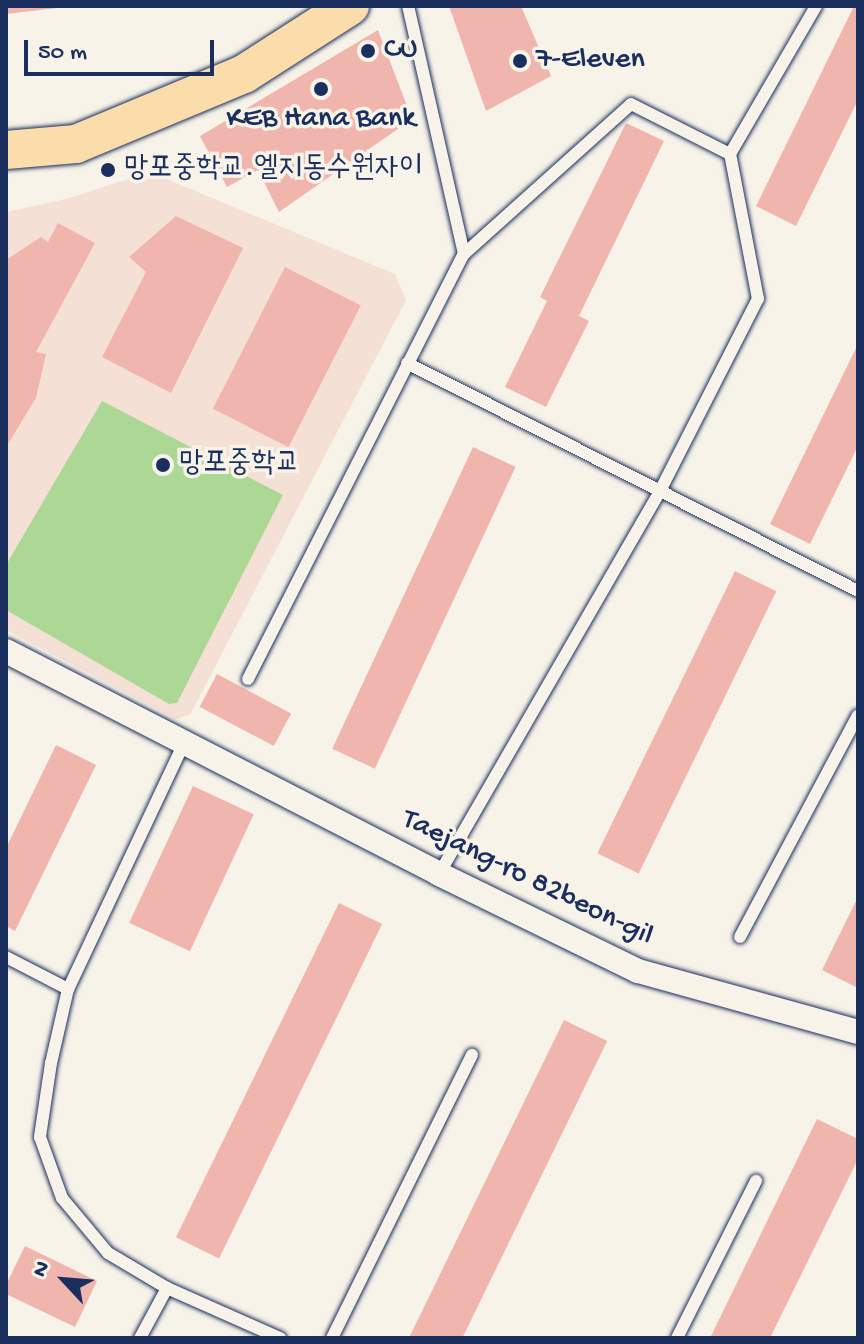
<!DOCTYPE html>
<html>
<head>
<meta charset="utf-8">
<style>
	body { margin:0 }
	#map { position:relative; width:864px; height:1344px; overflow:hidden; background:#f7f3e8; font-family:"Gochi Hand","Poor Story",sans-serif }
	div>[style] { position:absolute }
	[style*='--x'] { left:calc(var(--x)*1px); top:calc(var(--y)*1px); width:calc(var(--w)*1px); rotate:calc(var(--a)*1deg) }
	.built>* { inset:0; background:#f5e0d6 }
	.green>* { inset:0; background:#add794 }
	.building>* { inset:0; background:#f0b5ac; transform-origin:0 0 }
	.roads { filter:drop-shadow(0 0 2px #1b2f5e) drop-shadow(0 0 2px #1b2f5e) }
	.lane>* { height:12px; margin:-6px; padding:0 6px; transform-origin:6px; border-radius:6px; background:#f7f3e8 }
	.street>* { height:24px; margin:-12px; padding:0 12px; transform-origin:12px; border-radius:12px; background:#f7f3e8 }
	.primary>* { height:38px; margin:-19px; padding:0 19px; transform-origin:19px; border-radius:19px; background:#fbddab }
	.dots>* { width:22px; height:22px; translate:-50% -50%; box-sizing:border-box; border:4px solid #f7f3e8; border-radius:50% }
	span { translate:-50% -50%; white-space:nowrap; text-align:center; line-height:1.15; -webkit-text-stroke:7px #f7f3e8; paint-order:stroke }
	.poi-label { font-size:30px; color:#1b2f5e }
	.left { translate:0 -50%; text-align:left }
	.street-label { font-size:30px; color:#1b2f5e }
	.frame { position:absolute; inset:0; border:8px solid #1b2f5e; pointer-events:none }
	.north { position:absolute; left:24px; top:1240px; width:80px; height:80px; -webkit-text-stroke:6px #f7f3e8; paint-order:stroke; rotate:296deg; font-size:22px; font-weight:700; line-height:32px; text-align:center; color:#1b2f5e }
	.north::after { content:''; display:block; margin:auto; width:28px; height:36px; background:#1b2f5e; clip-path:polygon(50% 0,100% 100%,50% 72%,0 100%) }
	.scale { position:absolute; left:24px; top:40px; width:190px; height:36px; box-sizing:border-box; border:4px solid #1b2f5e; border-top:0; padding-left:10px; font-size:24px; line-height:28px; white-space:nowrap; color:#1b2f5e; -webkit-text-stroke:6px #f7f3e8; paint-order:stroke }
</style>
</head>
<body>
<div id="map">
	<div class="built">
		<div style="clip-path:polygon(150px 172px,395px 274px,406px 300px,190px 715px,176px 719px,6px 630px,6px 212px,66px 199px)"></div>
	</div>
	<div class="green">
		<div style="clip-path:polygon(102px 401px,283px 495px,177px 703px,169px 704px,6px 610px,6px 565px)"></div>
	</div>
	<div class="building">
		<div style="clip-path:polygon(6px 6px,57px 6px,57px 8px,6px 14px)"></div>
		<div style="clip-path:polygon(449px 6px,521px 6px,551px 76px,486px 111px)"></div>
		<div style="clip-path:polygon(854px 6px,858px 6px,858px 100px,796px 226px,756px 206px)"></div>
		<div style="clip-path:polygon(378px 30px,412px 119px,279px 212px,258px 170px,227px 187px,200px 136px)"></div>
		<div style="clip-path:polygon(626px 123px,664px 141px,579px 316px,589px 321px,546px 407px,505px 387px,547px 301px,540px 297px)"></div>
		<div style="clip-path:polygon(176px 216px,243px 248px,171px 393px,102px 357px,146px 272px,129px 257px)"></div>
		<div style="clip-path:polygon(58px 223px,95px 243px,36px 352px,46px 354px,36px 398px,6px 447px,6px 260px,41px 237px,48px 242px)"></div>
		<div style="left:285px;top:267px;width:85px;height:159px;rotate:27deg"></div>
		<div style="clip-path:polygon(858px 344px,858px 446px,810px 544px,770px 524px)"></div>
		<div style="left:473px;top:447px;width:47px;height:333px;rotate:25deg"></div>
		<div style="left:735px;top:571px;width:46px;height:314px;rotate:26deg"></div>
		<div style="left:217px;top:674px;width:84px;height:37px;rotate:28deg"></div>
		<div style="clip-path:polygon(56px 745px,96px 765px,15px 931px,6px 926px,6px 848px)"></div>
		<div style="left:193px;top:786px;width:67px;height:151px;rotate:25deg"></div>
		<div style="clip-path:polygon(858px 897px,858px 988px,822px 970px)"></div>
		<div style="left:339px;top:903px;width:48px;height:372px;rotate:26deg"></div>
		<div style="left:564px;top:1020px;width:48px;height:354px;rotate:26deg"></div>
		<div style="clip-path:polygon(817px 1119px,858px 1139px,858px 1159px,770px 1338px,710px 1338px)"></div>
		<div style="clip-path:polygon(25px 1246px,97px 1281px,75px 1327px,6px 1294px,6px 1285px)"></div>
	</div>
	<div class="roads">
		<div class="lane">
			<div style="--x:464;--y:254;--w:224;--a:-41.9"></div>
			<div style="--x:631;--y:104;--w:111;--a:26.8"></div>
			<div style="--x:407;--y:363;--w:505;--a:26.82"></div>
			<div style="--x:248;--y:679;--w:477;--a:-63.1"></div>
			<div style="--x:464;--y:254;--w:254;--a:-102.7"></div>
			<div style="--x:184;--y:743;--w:272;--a:115.2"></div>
			<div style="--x:68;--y:989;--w:76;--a:102.9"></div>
			<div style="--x:51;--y:1063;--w:75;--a:98.5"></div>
			<div style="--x:40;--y:1137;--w:65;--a:70.2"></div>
			<div style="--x:62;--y:1198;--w:72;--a:50.1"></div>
			<div style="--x:108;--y:1253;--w:69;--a:30.7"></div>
			<div style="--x:167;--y:1288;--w:124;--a:23.9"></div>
			<div style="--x:439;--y:874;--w:442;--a:-60"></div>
			<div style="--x:660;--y:491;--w:216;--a:-63"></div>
			<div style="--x:758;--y:299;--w:148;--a:-100.9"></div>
			<div style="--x:730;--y:154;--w:171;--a:-59.8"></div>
			<div style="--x:740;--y:937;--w:251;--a:-62"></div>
			<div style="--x:6;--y:957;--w:70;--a:27.3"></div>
			<div style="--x:140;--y:1338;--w:57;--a:-61.6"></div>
			<div style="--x:332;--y:1338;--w:316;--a:-63.7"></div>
			<div style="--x:677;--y:1338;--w:176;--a:-63.3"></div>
		</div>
		<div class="street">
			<div style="--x:6;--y:651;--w:487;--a:27.2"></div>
			<div style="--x:439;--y:874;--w:221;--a:26"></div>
			<div style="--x:638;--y:971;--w:228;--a:15.5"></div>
		</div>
		<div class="primary">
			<div style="--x:6;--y:150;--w:70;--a:-4.9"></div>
			<div style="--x:76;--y:144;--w:182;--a:-22.6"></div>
			<div style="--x:244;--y:74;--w:126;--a:-32.7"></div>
		</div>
	</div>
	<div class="dots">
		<div style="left:368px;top:51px;background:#1b2f5e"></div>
		<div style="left:520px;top:61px;background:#1b2f5e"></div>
		<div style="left:321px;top:89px;background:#1b2f5e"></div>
		<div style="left:108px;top:170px;background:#1b2f5e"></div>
		<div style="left:163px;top:465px;background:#1b2f5e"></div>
	</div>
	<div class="poi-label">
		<span class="left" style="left:384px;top:51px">CU</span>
		<span class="left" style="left:536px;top:61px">7-Eleven</span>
		<span style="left:321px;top:120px">KEB Hana Bank</span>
		<span class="left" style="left:124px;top:170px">망포중학교.엘지동수원자이</span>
		<span class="left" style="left:179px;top:465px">망포중학교</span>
	</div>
	<div class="street-label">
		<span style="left:527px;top:879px;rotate:26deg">Taejang-ro 82beon-gil</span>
	</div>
	<div class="frame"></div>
	<div class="north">N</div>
	<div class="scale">50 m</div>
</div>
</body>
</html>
